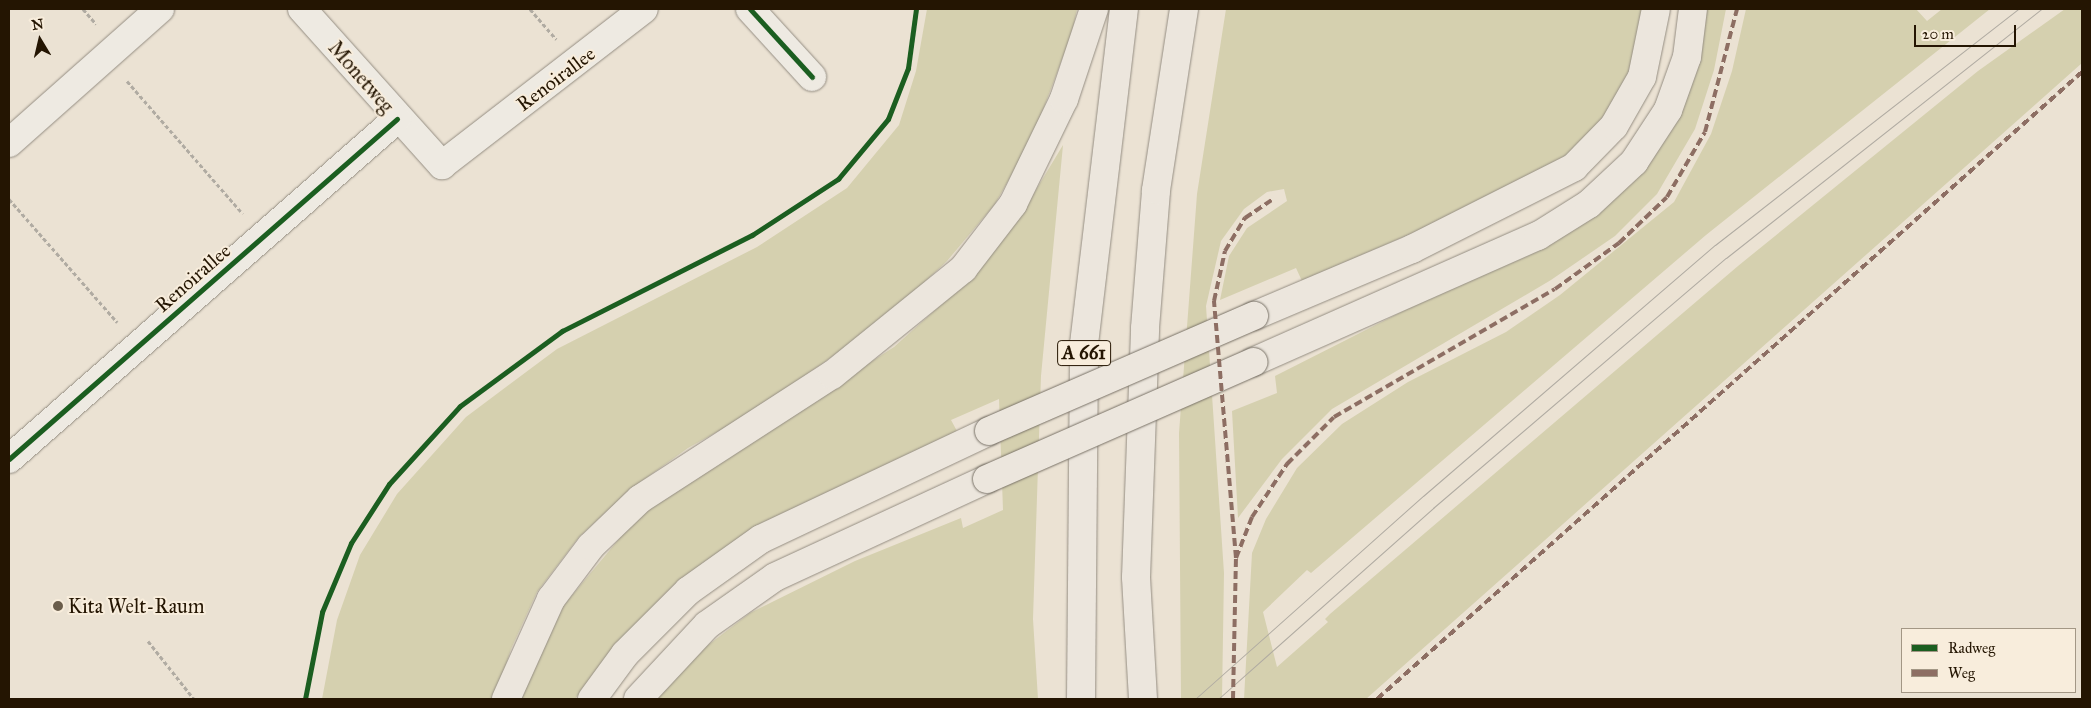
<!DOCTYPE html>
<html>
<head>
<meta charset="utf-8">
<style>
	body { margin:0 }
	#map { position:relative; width:2091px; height:708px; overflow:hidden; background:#ebe2d3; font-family:"IM FELL Great Primer",serif }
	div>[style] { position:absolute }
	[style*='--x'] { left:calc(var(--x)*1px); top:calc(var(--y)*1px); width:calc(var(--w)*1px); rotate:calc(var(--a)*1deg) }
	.green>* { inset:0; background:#d5d0af }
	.path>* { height:3px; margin-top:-1.5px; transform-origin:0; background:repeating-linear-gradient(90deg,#b0aba2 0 4px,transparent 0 6.5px) }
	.roads { filter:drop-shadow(0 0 1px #948d82) drop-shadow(0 0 1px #948d82) }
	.minor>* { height:28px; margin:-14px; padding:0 14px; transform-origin:14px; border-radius:14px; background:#eeeae2 }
	.highway>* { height:28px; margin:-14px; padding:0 14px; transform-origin:14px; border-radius:14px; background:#ece6dd }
	.tram>* { height:1px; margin:-0.5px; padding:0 0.5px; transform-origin:0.5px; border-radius:0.5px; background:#b0aba2 }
	.bridges { filter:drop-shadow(0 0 1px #787166) drop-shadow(0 0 1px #787166) }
	.highway-bridge>* { height:28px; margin:-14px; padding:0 14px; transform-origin:14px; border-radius:14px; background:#ece6dd }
	.quiet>* { height:4px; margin-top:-2px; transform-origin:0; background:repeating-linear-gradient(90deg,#8d6e63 0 8px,transparent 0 12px) }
	.cycleway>* { height:5px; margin:-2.5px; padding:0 2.5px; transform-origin:2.5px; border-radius:2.5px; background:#1b5e20 }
	.dots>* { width:14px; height:14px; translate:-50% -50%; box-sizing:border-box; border:2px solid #f8eddc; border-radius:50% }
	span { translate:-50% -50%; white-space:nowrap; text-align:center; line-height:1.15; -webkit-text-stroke:4px #f8eddc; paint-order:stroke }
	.shield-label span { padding:1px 4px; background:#f8eddc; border:1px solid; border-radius:4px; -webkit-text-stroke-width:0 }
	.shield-label { font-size:19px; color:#241502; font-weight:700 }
	.street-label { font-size:20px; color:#241502 }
	.poi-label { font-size:20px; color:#241502 }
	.left { translate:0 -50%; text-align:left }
	.frame { position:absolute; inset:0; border:10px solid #241502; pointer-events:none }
	.legend { position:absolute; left:1901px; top:628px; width:175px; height:65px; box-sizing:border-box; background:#f8eddc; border:1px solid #a39785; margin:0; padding:6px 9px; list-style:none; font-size:15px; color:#241502 }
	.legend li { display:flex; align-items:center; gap:10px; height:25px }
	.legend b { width:25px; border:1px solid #a39785 }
	.north { position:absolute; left:15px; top:15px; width:50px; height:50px; -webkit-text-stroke:4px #f8eddc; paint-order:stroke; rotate:351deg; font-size:14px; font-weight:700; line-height:20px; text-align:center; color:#241502 }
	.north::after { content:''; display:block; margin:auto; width:18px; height:22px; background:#241502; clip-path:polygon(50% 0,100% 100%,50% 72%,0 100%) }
	.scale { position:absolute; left:1914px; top:25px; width:102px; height:22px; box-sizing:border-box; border:2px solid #241502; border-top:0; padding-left:6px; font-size:15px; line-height:18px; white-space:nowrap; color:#241502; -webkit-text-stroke:4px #f8eddc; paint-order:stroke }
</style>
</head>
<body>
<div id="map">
	<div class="green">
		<div style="clip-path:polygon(927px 9px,1077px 9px,1072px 33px,1032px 139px,995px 204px,947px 261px,883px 321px,753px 412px,688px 448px,632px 488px,579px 537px,537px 592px,511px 649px,495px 699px,322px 699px,337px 620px,360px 555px,397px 494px,466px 417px,557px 349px,757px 247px,847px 188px,899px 125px,916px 71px)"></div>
		<div style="clip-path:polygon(1226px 9px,1642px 9px,1638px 47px,1623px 87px,1607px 117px,1553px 172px,1302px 281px,1296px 268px,1220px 300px,1229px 256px,1247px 228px,1287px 201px,1284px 189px,1267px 192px,1244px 209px,1221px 241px,1206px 306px,1224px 573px,1222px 699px,1181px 699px,1179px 433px,1197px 194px)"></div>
		<div style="clip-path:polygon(1705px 9px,1726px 9px,1714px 70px,1695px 129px,1657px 194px,1615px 236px,1551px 280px,1332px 409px,1282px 459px,1238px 518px,1232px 411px,1277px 393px,1275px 376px,1423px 301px,1643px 170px,1677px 122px)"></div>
		<div style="clip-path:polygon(1746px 9px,1916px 9px,1927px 21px,1942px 9px,1990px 9px,1706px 235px,1311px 573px,1307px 570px,1263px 612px,1277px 667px,1328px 622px,1325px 619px,1330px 614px,1738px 266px,1978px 71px,2065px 9px,2082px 9px,2082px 63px,1366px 699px,1244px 699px,1252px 553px,1266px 519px,1297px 468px,1342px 424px,1408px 382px,1506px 332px,1560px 295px,1674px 202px,1711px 134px,1732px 71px)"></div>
		<div style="clip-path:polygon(1063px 145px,1041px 376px,1033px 619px,1038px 699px,654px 699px,699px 652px,750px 613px,855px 561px,961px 518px,963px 528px,1003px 510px,999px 399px,951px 420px,957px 431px,744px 535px,620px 642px,575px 699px,521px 699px,534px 662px,564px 605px,644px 509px,894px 347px,972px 277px,1022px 213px)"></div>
	</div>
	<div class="path">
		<div style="--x:83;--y:9;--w:20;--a:49"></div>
		<div style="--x:530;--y:9;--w:40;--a:49"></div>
		<div style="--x:127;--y:81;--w:176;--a:48.9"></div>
		<div style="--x:9;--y:199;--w:164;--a:48.7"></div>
		<div style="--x:148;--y:641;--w:74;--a:51.6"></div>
	</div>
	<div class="roads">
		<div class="minor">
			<div style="--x:302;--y:9;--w:210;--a:48.1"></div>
			<div style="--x:442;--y:165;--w:255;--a:-37.7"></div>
			<div style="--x:750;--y:9;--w:92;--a:47.6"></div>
			<div style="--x:9;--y:143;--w:202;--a:-41.6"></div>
			<div style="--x:9;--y:459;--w:516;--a:-41.23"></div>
		</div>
		<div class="highway">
			<div style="--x:1254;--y:316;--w:172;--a:-23"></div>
			<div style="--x:1412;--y:249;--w:182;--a:-26.8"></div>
			<div style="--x:1574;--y:167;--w:57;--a:-45.7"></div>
			<div style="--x:1614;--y:126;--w:56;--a:-60.3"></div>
			<div style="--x:1642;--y:77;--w:69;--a:-78.4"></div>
			<div style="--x:1253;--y:362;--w:312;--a:-23.9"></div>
			<div style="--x:1538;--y:236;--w:60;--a:-32.1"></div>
			<div style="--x:1589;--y:204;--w:62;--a:-43"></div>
			<div style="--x:1634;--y:162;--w:62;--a:-56.8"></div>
			<div style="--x:1668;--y:110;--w:56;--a:-70.3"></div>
			<div style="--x:1687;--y:57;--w:48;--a:-82.9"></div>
			<div style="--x:506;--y:699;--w:110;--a:-65.8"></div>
			<div style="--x:551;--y:599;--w:66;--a:-53"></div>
			<div style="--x:591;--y:546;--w:68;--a:-43.8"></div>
			<div style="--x:640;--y:499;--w:229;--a:-32.9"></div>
			<div style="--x:832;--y:375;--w:169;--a:-39"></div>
			<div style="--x:963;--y:269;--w:82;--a:-52.4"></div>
			<div style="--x:1013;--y:204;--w:117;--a:-64.1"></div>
			<div style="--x:1064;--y:99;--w:95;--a:-71.6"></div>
			<div style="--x:592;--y:699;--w:56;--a:-53.7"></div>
			<div style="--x:625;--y:654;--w:89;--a:-45"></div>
			<div style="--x:688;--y:591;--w:90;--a:-35.5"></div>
			<div style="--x:761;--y:539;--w:252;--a:-25.3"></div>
			<div style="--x:638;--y:699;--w:101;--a:-47"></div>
			<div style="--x:707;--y:625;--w:83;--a:-35.2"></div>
			<div style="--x:775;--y:577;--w:234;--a:-24.8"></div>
			<div style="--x:1081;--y:699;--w:355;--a:-89.5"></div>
			<div style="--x:1084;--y:344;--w:337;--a:-83.2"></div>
			<div style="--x:1143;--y:699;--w:122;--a:-93.3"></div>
			<div style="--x:1136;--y:577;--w:249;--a:-87.9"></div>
			<div style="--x:1145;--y:328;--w:138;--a:-85.4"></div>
			<div style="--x:1156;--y:190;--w:183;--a:-81.2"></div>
		</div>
	</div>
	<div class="tram">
		<div style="--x:1195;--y:699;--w:305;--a:-41.7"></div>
		<div style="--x:1423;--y:496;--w:385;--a:-40.7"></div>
		<div style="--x:1715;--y:245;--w:384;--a:-37.9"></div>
		<div style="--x:1218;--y:699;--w:288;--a:-41.6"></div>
		<div style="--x:1433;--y:508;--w:385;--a:-40.5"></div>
		<div style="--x:1726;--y:258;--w:402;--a:-38.3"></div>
	</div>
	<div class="bridges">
		<div class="highway-bridge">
			<div style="--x:989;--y:431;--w:289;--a:-23.5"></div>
			<div style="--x:987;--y:479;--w:291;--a:-23.7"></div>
		</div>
	</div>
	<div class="quiet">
		<div style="--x:1236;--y:558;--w:258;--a:-94.9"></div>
		<div style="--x:1214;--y:301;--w:51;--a:-77.6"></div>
		<div style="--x:1225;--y:251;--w:39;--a:-59"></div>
		<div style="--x:1245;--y:218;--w:32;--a:-34"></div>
		<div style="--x:1233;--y:699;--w:141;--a:-88.8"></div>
		<div style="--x:1236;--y:558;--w:44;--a:-68.7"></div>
		<div style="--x:1252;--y:517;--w:64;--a:-56.6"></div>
		<div style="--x:1287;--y:464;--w:66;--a:-45"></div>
		<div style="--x:1334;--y:417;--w:255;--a:-30.1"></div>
		<div style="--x:1555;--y:289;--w:79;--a:-35.7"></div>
		<div style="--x:1619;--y:243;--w:66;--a:-43.8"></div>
		<div style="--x:1667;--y:197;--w:75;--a:-59.7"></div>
		<div style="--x:1705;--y:132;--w:127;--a:-75.4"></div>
		<div style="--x:1377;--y:699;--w:943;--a:-41.65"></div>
	</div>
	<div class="cycleway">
		<div style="--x:750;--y:9;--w:92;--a:47.6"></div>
		<div style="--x:9;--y:459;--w:516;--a:-41.23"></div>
		<div style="--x:305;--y:699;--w:89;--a:-78.9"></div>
		<div style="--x:322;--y:612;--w:75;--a:-67.2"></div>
		<div style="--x:351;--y:543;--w:70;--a:-57.2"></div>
		<div style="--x:389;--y:484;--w:105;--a:-47.7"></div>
		<div style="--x:460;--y:406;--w:127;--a:-36.3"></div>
		<div style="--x:562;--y:331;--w:213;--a:-26.8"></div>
		<div style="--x:752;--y:235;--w:103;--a:-33.1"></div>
		<div style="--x:838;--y:179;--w:78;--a:-50.2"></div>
		<div style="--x:888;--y:119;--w:55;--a:-68.6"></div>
		<div style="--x:908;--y:68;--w:60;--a:-82.3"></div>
	</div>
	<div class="dots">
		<div style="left:58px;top:606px;background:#6a5d4b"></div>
	</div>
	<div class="shield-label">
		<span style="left:1084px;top:353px">A 661</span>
	</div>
	<div class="street-label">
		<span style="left:361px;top:77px;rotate:49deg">Monetweg</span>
		<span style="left:556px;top:79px;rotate:-37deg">Renoirallee</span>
		<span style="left:193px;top:278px;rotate:-41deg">Renoirallee</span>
	</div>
	<div class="poi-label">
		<span class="left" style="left:68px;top:606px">Kita Welt-Raum</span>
	</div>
	<div class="frame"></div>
	<ul class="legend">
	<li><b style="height:6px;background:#1b5e20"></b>Radweg</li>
	<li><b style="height:6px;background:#8d6e63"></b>Weg</li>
	</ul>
	<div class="north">N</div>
	<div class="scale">20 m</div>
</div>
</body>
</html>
